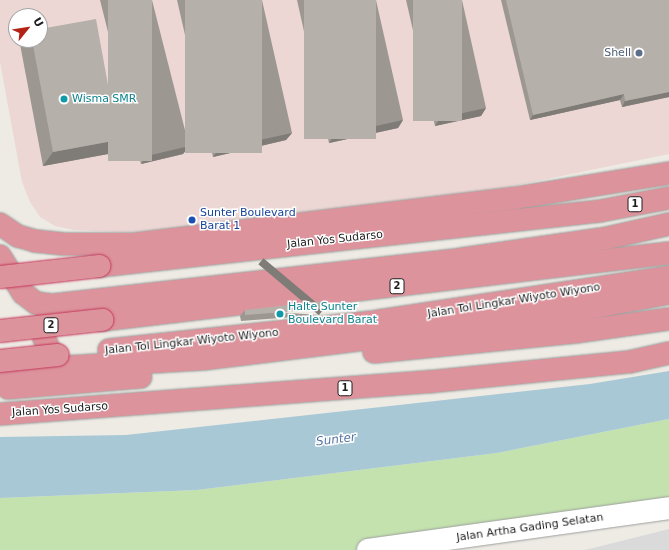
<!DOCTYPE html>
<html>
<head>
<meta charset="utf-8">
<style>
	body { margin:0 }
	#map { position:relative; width:669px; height:550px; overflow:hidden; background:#edebe4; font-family:"DejaVu Sans",sans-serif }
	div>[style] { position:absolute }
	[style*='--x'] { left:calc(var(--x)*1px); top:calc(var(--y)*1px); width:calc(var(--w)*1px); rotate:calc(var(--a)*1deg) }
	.residential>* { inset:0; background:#dbdada }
	.commercial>* { inset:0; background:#ecd7d4 }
	.grass>* { inset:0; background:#c3e2ae }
	.water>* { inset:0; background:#a8c8d6 }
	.roads { filter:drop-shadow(0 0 1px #9e9e9e) drop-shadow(0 0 1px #9e9e9e) }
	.minor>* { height:22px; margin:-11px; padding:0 11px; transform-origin:11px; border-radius:11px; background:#fff }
	.highway>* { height:22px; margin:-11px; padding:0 11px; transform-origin:11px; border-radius:11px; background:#dc939b }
	.bridges { filter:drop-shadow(0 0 1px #c5365b) drop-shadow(0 0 1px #c5365b) }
	.highway-bridge>* { height:22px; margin:-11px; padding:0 11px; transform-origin:11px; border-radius:11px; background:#dc939b }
	.wall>* { inset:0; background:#9d9792 }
	.shaded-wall>* { inset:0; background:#7f7b77; transform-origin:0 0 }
	.building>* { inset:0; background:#b6b0aa; transform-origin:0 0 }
	.dots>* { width:11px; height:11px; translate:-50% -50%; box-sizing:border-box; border:2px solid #fff; border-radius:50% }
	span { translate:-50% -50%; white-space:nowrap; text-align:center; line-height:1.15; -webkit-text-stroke:3px #fff; paint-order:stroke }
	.shield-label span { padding:1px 3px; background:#fff; border:1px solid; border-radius:3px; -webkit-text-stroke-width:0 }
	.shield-label { font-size:10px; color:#1d1d1d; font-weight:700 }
	.service-label { font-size:11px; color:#4e5e75 }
	.right { translate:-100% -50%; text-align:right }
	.culture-label { font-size:11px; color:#0d838f }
	.left { translate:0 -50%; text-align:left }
	.transit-label { font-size:11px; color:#164399 }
	.street-label { font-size:11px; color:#1d1d1d }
	.water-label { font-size:12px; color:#5474a2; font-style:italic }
	.north { position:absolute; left:8px; top:8px; width:40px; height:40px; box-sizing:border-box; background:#fff; border:1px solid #a5a5a5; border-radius:50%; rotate:60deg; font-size:11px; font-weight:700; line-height:16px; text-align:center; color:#1d1d1d }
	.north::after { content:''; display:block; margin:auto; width:14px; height:18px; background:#b42215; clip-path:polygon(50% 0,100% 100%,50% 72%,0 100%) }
</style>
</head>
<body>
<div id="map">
	<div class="residential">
		<div style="clip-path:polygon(669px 529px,669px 550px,585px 550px)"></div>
	</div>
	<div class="commercial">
		<div style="clip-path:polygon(evenodd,0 0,669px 0,669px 154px,503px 188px,142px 233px,74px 230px,55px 226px,40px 217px,30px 202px,22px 182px,0 62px,0 0,16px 16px,40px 16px,40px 40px,16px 40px,16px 16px)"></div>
	</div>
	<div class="grass">
		<div style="clip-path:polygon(669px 419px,669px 508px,363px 550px,0 550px,0 498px,197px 490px,497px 453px)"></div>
	</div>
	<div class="water">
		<div style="clip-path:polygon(669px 371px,669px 419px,497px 453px,197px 490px,0 498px,0 437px,126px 435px,590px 384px)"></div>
	</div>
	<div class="roads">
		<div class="minor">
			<div style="--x:368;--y:550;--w:304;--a:-7.9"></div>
		</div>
		<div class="highway">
			<div style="--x:0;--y:224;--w:22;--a:34"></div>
			<div style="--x:18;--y:236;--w:18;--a:16"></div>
			<div style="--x:35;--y:241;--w:29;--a:6"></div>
			<div style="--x:64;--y:244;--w:71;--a:0"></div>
			<div style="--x:135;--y:244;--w:383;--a:-6.9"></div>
			<div style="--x:515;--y:198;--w:156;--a:-9.2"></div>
			<div style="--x:0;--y:256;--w:44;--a:58.1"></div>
			<div style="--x:23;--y:293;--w:16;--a:38"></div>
			<div style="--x:36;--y:303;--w:17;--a:7"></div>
			<div style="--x:53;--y:305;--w:412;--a:-6.4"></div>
			<div style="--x:462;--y:259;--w:147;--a:-8.2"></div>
			<div style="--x:607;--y:238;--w:64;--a:-12.7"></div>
			<div style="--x:99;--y:266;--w:504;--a:-6.26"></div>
			<div style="--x:600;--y:211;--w:70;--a:-10.7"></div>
			<div style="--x:51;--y:308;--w:20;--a:110"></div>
			<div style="--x:44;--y:327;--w:11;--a:90"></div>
			<div style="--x:44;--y:338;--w:23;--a:65"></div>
			<div style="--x:54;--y:359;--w:12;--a:42"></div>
			<div style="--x:102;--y:320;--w:571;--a:-6.74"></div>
			<div style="--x:109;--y:350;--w:272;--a:-6.1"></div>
			<div style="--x:379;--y:321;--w:293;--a:-8.6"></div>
			<div style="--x:374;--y:352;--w:202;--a:-5.7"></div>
			<div style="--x:575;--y:332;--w:95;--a:-7.9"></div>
			<div style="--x:0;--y:379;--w:48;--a:-13.2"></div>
			<div style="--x:47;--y:368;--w:156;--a:-3.3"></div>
			<div style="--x:203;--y:359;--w:336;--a:-7"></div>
			<div style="--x:536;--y:318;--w:135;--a:-10.6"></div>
			<div style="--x:8;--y:388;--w:133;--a:-4.7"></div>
			<div style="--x:0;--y:414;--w:428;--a:-4.3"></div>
			<div style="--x:427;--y:382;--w:203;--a:-5.7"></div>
			<div style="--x:629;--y:362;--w:41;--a:-12.7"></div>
		</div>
	</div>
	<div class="bridges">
		<div class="highway-bridge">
			<div style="--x:1;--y:277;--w:99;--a:-6.4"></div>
			<div style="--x:0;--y:331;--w:103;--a:-6.2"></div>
			<div style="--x:0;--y:361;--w:58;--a:-5.9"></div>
		</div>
	</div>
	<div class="wall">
		<div style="clip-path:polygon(100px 0,152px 0,189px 146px,183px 154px,141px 164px)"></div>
		<div style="clip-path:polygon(177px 0,262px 0,292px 133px,286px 140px,213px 157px)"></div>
		<div style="clip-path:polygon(297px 0,376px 0,403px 120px,398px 128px,329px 143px)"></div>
		<div style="clip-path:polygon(406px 0,462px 0,486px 108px,481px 116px,435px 126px)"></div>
		<div style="clip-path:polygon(501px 0,669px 0,669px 97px,622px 107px,620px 100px,530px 120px)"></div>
		<div style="clip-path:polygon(23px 40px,40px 40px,118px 140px,108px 154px,43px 166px,20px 44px)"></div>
		<div style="clip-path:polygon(245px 310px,319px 315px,241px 321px,240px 316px)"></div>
	</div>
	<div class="shaded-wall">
		<div style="clip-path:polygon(669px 92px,669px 97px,622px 107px,625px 101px)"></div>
		<div style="clip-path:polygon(624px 94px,620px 100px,530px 120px,533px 115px)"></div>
		<div style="clip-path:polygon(486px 108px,481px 116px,435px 126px,440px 118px)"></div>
		<div style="clip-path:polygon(403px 120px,398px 128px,329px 143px,335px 135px)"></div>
		<div style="clip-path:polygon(292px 133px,286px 140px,213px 157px,219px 149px)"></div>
		<div style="clip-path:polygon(118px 140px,108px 154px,43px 166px,53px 152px)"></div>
		<div style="clip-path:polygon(189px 146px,183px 154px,141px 164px,147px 156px)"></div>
		<div style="left:324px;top:309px;width:8px;height:79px;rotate:130deg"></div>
	</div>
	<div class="building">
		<div style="left:108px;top:0;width:44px;height:161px"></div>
		<div style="left:185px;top:0;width:77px;height:153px"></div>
		<div style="left:304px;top:0;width:72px;height:139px"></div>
		<div style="left:413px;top:0;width:49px;height:121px"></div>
		<div style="clip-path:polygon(506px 0,669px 0,669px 92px,625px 101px,624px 94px,533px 115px)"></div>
		<div style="clip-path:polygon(96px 19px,118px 140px,53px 152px,32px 40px,40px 40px,40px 29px)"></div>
		<div style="clip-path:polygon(323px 301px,324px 309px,245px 315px,245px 310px)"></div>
	</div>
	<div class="dots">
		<div style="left:639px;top:53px;background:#5c6f8a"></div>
		<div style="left:64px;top:99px;background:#0f9aa8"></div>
		<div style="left:192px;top:220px;background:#1a4fb4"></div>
		<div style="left:280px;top:314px;background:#0f9aa8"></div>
	</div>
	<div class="shield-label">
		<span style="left:635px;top:204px">1</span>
		<span style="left:397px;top:286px">2</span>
		<span style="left:51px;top:325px">2</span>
		<span style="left:345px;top:388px">1</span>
	</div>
	<div class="service-label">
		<span class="right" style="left:631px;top:53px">Shell</span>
	</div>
	<div class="culture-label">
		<span class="left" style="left:72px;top:99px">Wisma SMR</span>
		<span class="left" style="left:288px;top:314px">Halte Sunter<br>Boulevard Barat</span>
	</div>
	<div class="transit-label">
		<span class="left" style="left:200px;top:220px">Sunter Boulevard<br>Barat 1</span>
	</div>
	<div class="street-label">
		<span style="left:335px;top:240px;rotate:-6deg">Jalan Yos Sudarso</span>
		<span style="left:514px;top:301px;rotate:-9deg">Jalan Tol Lingkar Wiyoto Wiyono</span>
		<span style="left:192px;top:342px;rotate:-6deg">Jalan Tol Lingkar Wiyoto Wiyono</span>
		<span style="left:60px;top:410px;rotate:-4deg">Jalan Yos Sudarso</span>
		<span style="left:530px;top:528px;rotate:-8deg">Jalan Artha Gading Selatan</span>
	</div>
	<div class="water-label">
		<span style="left:336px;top:440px;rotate:-7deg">Sunter</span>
	</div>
	<div class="north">U</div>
</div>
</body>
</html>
